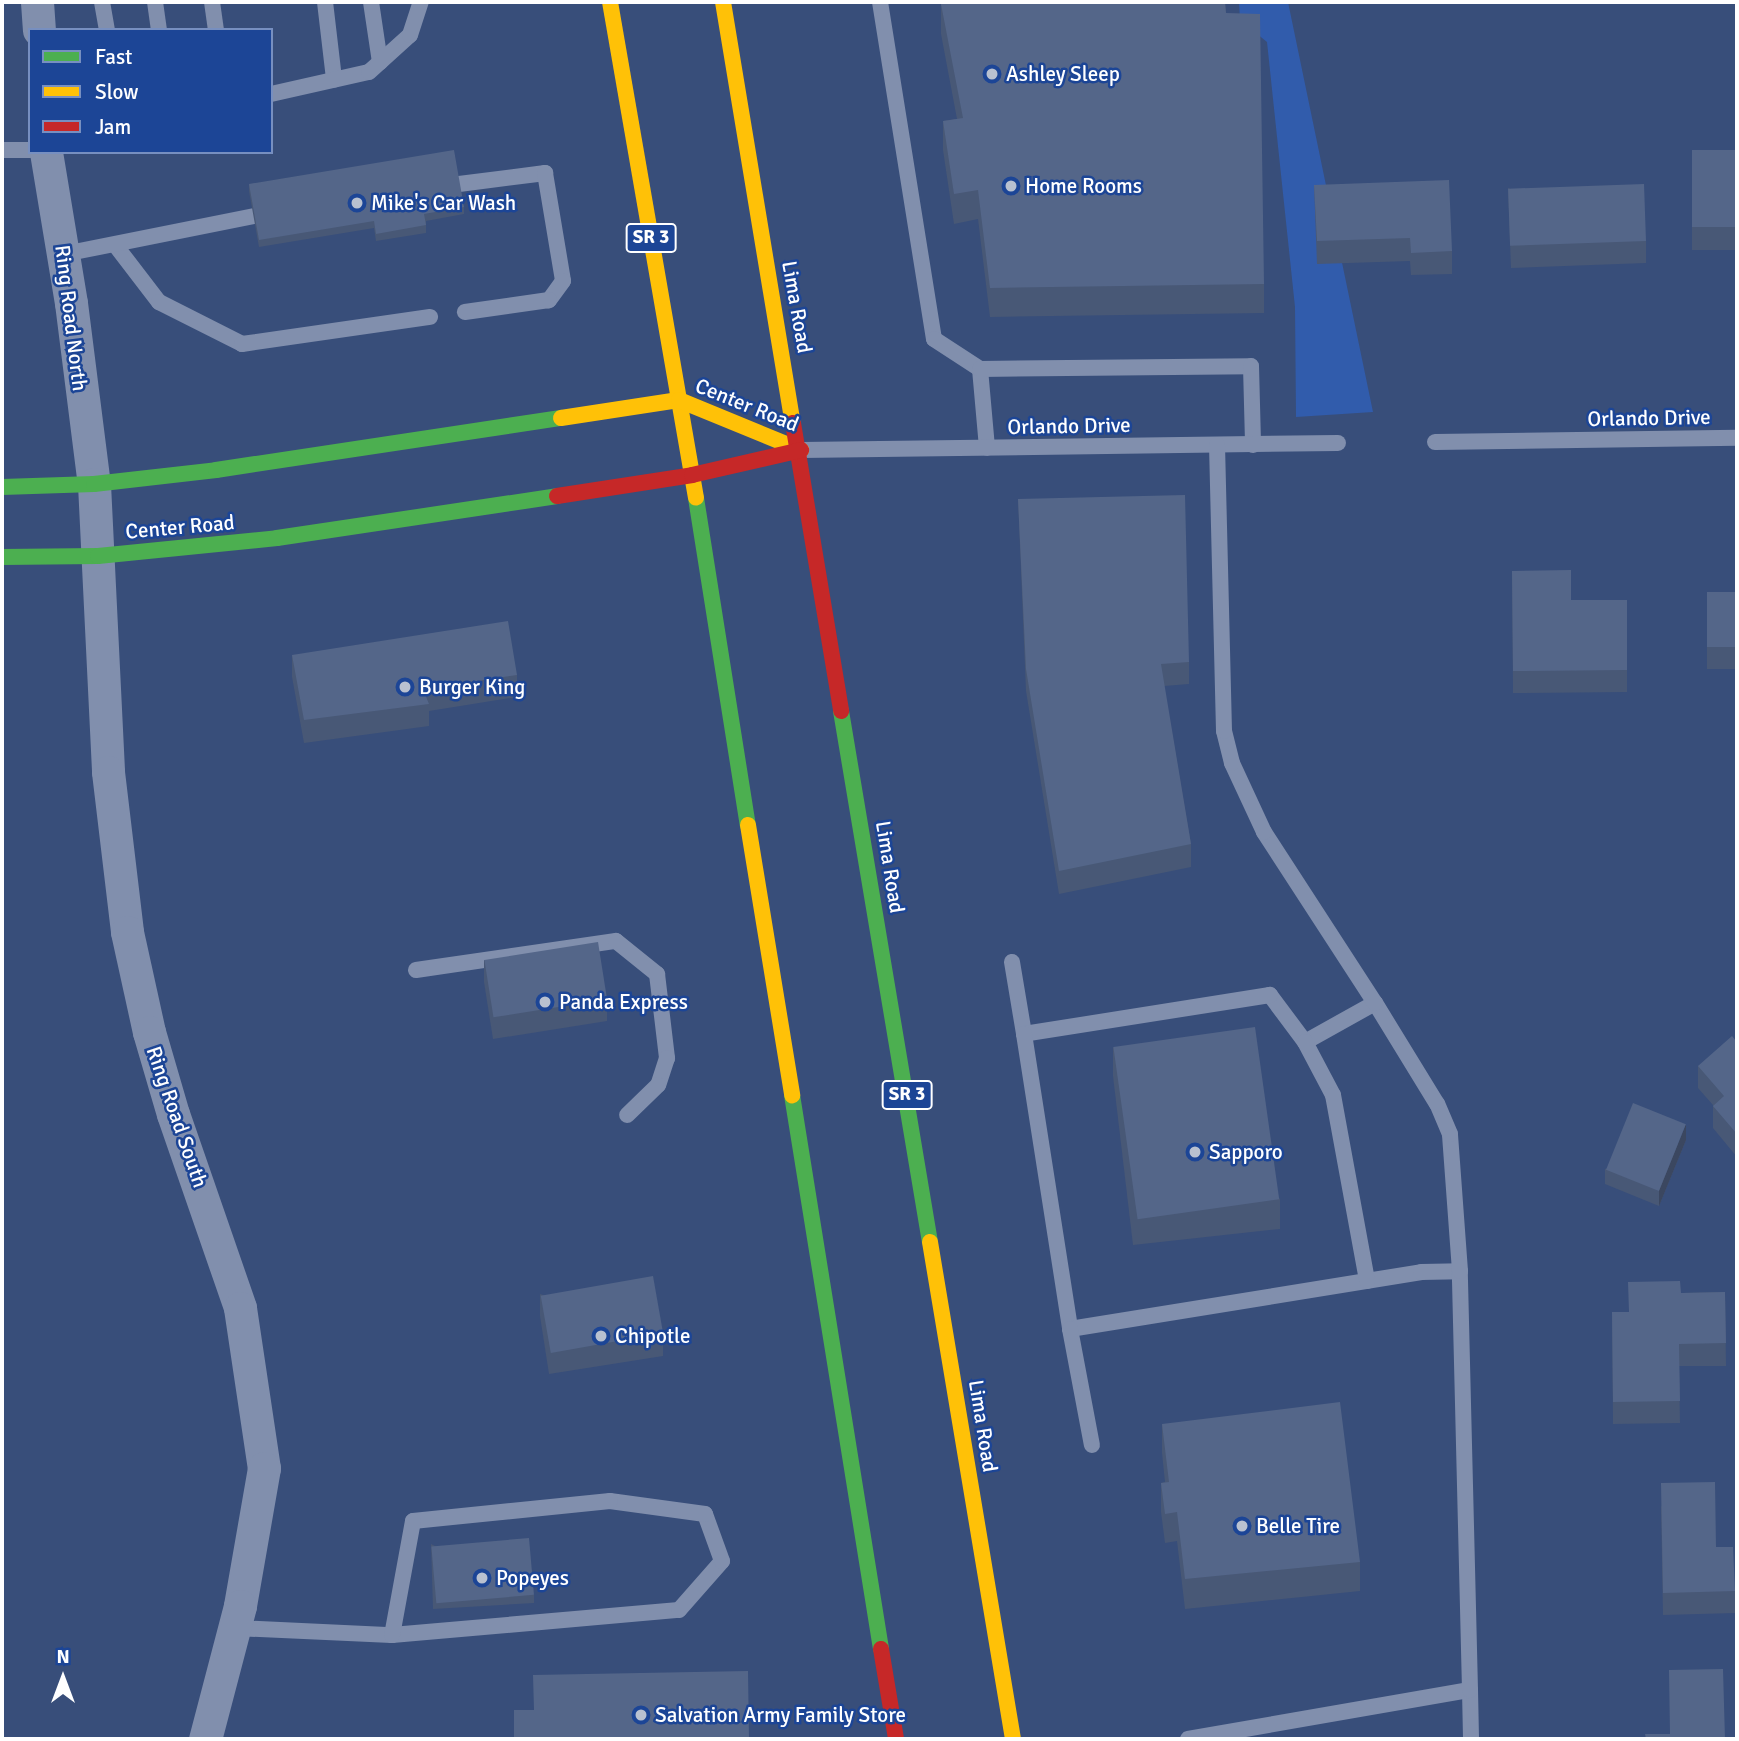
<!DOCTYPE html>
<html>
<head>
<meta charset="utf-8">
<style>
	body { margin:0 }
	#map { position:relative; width:1739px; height:1741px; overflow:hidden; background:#384e7a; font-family:Signika,sans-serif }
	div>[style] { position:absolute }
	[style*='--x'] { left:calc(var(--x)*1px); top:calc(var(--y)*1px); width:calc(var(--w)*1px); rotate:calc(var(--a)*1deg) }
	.green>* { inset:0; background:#315cac }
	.lane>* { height:16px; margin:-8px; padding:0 8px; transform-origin:8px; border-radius:8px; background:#818fad }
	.street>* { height:33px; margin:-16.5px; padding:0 16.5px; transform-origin:16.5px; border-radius:16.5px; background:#818fad }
	.fast>* { height:16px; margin:-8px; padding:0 8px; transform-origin:8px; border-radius:8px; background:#4caf50 }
	.slow>* { height:16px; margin:-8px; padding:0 8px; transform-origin:8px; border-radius:8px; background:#ffc107 }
	.jam>* { height:16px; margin:-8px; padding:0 8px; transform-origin:8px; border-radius:8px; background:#c62828 }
	.wall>* { inset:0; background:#485876; transform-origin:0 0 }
	.shaded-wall>* { inset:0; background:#3b4760 }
	.building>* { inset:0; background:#546689; transform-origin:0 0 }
	.dots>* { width:19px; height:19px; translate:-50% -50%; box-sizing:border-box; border:4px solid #1c4596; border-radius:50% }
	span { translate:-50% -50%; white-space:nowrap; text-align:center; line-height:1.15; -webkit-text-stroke:5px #1c4596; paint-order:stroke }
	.shield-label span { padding:2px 5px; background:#1c4596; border:2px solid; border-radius:5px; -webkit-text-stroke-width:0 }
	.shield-label { font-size:19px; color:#fff; font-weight:700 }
	.poi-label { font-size:21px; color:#fff }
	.left { translate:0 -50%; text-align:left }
	.street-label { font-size:21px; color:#fff }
	.frame { position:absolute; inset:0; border:4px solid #fff; pointer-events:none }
	.legend { position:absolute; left:28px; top:28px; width:245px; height:126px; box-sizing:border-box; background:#1c4596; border:2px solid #778fc0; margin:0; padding:9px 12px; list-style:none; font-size:21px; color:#fff }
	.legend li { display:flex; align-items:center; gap:14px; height:35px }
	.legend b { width:35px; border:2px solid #778fc0 }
	.north { position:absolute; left:28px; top:1643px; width:70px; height:70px; -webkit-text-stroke:5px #1c4596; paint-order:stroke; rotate:0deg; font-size:19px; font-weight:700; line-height:28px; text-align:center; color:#fff }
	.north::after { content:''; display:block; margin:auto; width:24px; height:32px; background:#fff; clip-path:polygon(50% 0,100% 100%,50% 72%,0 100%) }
</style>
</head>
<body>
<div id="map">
	<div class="green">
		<div style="clip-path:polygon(1239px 2px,1288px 2px,1373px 412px,1296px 417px,1295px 307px,1267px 42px,1240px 20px)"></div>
	</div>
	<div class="lane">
		<div style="--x:102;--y:2;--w:28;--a:80"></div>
		<div style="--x:155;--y:2;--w:28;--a:82"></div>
		<div style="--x:212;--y:2;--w:28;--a:82"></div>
		<div style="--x:325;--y:2;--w:78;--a:83.3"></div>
		<div style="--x:371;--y:2;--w:61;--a:81.5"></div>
		<div style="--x:880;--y:2;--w:341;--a:80.9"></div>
		<div style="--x:934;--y:339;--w:55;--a:33.1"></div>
		<div style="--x:980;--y:369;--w:79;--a:84.9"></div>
		<div style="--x:271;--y:94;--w:100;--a:-12.7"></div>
		<div style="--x:369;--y:72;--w:55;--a:-42.1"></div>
		<div style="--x:410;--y:35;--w:35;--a:-72"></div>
		<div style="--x:2;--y:150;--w:28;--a:0"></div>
		<div style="--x:459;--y:184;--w:87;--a:-7.3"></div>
		<div style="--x:545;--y:173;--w:109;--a:80.5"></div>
		<div style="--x:563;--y:281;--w:24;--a:126"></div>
		<div style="--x:549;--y:300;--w:85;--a:171.9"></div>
		<div style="--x:116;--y:246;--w:71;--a:52.5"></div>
		<div style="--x:159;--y:302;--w:93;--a:26.8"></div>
		<div style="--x:242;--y:344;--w:190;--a:-8.2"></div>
		<div style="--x:64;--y:254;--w:194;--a:-11.3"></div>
		<div style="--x:980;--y:369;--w:271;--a:-0.6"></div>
		<div style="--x:1251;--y:366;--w:79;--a:88.5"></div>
		<div style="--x:1435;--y:442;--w:302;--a:-0.8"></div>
		<div style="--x:801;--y:450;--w:537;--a:-0.75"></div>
		<div style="--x:1012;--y:962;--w:73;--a:80.5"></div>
		<div style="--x:416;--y:970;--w:202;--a:-8.3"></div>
		<div style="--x:616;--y:941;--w:53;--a:38.8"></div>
		<div style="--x:657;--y:974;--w:85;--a:83.2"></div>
		<div style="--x:667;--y:1058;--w:28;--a:108"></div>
		<div style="--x:658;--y:1085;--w:43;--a:135.9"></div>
		<div style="--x:1375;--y:1003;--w:80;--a:150.9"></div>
		<div style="--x:1305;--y:1042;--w:59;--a:-126.7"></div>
		<div style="--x:1270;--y:995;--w:249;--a:171"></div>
		<div style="--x:1024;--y:1034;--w:299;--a:81.1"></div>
		<div style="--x:1070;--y:1329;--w:356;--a:-9.2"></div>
		<div style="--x:1421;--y:1272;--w:39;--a:-1"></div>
		<div style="--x:1305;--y:1042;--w:60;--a:62.2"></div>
		<div style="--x:1333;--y:1095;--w:189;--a:79.6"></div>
		<div style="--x:1070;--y:1329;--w:118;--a:79.3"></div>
		<div style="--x:235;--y:1628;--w:157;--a:2.6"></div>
		<div style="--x:392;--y:1635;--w:288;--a:-5"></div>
		<div style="--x:679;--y:1610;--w:65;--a:-48.7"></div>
		<div style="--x:722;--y:1561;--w:50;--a:-109.9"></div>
		<div style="--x:705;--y:1514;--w:96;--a:-172.2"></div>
		<div style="--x:610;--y:1501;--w:198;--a:174.2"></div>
		<div style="--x:413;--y:1521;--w:116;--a:100.4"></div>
		<div style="--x:1470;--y:1690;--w:49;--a:88.8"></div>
		<div style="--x:1188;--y:1739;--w:286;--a:-9.9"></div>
		<div style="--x:1470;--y:1690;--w:419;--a:-91.4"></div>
		<div style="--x:1460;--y:1271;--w:137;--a:-94.2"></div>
		<div style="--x:1450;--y:1134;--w:33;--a:-113"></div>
		<div style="--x:1437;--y:1104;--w:119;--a:-121.5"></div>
		<div style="--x:1375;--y:1003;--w:204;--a:-123"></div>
		<div style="--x:1264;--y:832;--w:76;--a:-114.9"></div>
		<div style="--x:1232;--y:763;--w:33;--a:-104"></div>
		<div style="--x:1224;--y:731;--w:286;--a:-91.4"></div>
	</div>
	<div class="street">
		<div style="--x:37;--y:2;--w:28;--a:86"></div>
		<div style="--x:46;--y:152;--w:153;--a:80.6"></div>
		<div style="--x:71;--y:303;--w:182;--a:82.8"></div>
		<div style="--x:94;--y:484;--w:288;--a:87.2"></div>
		<div style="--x:108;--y:772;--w:161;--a:83.2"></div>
		<div style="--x:127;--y:932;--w:102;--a:77.6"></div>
		<div style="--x:149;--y:1032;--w:85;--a:73.7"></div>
		<div style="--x:173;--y:1114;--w:205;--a:70.9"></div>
		<div style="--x:240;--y:1308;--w:162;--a:81.5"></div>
		<div style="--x:264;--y:1468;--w:140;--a:99.9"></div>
		<div style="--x:240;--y:1606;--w:138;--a:104.7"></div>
	</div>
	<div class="fast">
		<div style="--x:2;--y:487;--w:92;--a:-1.9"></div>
		<div style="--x:94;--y:484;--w:123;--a:-6.5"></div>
		<div style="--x:216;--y:470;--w:349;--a:-8.6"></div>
		<div style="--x:696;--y:498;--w:331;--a:81"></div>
		<div style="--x:2;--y:557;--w:96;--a:-0.6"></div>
		<div style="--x:98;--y:556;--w:180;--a:-5.7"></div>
		<div style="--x:277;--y:538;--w:283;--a:-8.5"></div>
		<div style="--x:841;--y:711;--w:538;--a:80.49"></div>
		<div style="--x:792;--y:1095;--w:561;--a:80.87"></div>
	</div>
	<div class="slow">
		<div style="--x:610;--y:2;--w:503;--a:80.16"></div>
		<div style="--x:723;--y:2;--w:427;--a:80.6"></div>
		<div style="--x:561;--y:418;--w:119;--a:-8.7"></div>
		<div style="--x:679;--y:400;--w:132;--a:22.3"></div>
		<div style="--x:748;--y:825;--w:274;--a:80.7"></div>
		<div style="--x:930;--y:1242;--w:504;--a:80.52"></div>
	</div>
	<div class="jam">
		<div style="--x:793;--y:423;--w:292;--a:80.5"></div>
		<div style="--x:557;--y:496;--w:137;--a:-8.8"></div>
		<div style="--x:692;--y:475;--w:112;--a:-12.9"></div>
		<div style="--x:881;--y:1649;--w:91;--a:80.5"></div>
	</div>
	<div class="wall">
		<div style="clip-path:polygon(945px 2px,1225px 2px,1226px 13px,1264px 284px,1264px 313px,990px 317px,978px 219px,954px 224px,943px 150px,943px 121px,957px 119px,941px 34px,941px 4px,945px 3px)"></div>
		<div style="left:1692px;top:150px;width:45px;height:100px"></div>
		<div style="clip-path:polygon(249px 184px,464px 207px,464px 214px,426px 221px,426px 233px,376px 241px,374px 228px,259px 247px,249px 191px)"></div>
		<div style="clip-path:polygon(1314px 185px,1452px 251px,1452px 274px,1411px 275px,1410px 261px,1317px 264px)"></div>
		<div style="clip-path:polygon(1508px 188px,1646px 241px,1646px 263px,1511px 268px)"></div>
		<div style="clip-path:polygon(1018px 499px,1189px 662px,1189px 684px,1164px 686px,1191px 844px,1191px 867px,1059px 894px,1026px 691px)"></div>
		<div style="clip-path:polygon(1512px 571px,1571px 600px,1627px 600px,1627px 692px,1513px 693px)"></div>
		<div style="left:1707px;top:592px;width:30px;height:77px"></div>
		<div style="clip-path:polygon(292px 655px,517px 675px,517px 697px,429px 711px,429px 726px,304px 743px,292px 677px)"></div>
		<div style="clip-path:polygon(484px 960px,607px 999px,607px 1021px,493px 1039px,484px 982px)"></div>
		<div style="clip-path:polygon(1737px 1042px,1737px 1157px,1713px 1128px,1713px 1105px,1698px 1088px,1698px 1066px)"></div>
		<div style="clip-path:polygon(1113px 1047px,1280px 1199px,1280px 1229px,1133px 1245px,1113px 1076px)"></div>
		<div style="clip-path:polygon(1686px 1140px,1659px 1206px,1605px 1184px,1605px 1169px)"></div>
		<div style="clip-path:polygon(1725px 1292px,1726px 1366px,1679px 1366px,1680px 1423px,1613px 1424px,1612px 1312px,1629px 1312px,1681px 1293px)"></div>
		<div style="clip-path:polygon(540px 1294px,663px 1333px,663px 1356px,549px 1374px,540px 1316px)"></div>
		<div style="clip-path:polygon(1162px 1424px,1360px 1562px,1360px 1591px,1185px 1609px,1177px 1541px,1165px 1543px,1161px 1512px,1161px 1483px,1165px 1482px,1162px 1453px)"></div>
		<div style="clip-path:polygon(1661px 1506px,1716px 1547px,1735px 1591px,1735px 1613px,1663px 1615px)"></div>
		<div style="clip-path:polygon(431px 1544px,534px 1595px,534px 1603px,433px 1609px)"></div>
	</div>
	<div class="shaded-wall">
		<div style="clip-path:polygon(1686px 1124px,1686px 1140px,1659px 1206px,1659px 1191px)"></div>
	</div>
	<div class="building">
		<div style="clip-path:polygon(949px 2px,1225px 2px,1226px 13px,1260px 14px,1264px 284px,990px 288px,978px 190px,954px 194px,943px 121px,963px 118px,941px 4px)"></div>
		<div style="clip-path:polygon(454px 150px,464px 207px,424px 214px,426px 225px,376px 234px,374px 221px,259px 240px,249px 184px)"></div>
		<div style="left:1692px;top:150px;width:45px;height:77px"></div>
		<div style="clip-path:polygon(1449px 180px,1452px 251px,1411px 253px,1410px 238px,1317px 241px,1314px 185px)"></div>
		<div style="left:1644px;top:184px;width:57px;height:136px;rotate:88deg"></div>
		<div style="clip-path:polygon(1185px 495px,1189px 662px,1161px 664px,1191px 844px,1059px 871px,1026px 669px,1018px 499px)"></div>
		<div style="clip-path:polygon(1571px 570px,1571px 600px,1627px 600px,1627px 670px,1513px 671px,1512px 571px)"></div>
		<div style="left:1707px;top:592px;width:30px;height:55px"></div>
		<div style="clip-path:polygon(508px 621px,517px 675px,423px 689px,429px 704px,304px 720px,292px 655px)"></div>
		<div style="left:598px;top:942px;width:58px;height:115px;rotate:81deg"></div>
		<div style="left:1255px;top:1027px;width:174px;height:143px;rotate:82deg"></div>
		<div style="clip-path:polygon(1732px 1036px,1737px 1042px,1737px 1134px,1713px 1106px,1724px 1096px,1698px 1066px)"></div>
		<div style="left:1633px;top:1103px;width:57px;height:72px;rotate:22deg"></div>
		<div style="left:653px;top:1276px;width:58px;height:114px;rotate:80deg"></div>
		<div style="clip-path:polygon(1680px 1281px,1681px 1293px,1725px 1292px,1726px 1343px,1679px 1344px,1680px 1401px,1613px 1402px,1612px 1312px,1629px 1312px,1628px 1282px)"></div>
		<div style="clip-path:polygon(1340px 1402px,1360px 1562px,1185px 1579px,1177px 1512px,1165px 1514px,1161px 1483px,1169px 1482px,1162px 1424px)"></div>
		<div style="clip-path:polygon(1715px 1482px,1716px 1547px,1733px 1547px,1735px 1591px,1663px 1593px,1661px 1483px)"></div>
		<div style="left:529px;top:1538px;width:57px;height:98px;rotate:85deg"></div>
		<div style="clip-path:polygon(1723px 1669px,1725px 1739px,1646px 1739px,1645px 1734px,1670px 1734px,1669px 1670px)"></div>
		<div style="clip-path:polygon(748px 1671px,749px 1739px,514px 1739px,514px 1710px,534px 1710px,533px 1675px)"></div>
	</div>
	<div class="dots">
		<div style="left:992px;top:74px;background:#b9c1d0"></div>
		<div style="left:1011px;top:186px;background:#b9c1d0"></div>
		<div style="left:357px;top:203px;background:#b9c1d0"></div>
		<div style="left:405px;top:687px;background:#b9c1d0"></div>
		<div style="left:545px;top:1002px;background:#b9c1d0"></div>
		<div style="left:1195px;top:1152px;background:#b9c1d0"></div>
		<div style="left:601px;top:1336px;background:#b9c1d0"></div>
		<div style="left:1242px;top:1526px;background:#b9c1d0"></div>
		<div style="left:482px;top:1578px;background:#b9c1d0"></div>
		<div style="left:641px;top:1715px;background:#b9c1d0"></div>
	</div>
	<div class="shield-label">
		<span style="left:651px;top:238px">SR 3</span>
		<span style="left:907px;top:1095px">SR 3</span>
	</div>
	<div class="poi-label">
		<span class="left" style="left:1006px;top:74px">Ashley Sleep</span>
		<span class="left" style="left:1025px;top:186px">Home Rooms</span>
		<span class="left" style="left:371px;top:203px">Mike's Car Wash</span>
		<span class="left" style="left:419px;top:687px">Burger King</span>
		<span class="left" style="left:559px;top:1002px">Panda Express</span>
		<span class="left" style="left:1209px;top:1152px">Sapporo</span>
		<span class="left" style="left:615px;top:1336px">Chipotle</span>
		<span class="left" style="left:1256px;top:1526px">Belle Tire</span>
		<span class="left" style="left:496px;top:1578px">Popeyes</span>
		<span class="left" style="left:655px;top:1715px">Salvation Army Family Store</span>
	</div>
	<div class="street-label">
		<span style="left:797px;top:307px;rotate:80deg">Lima Road</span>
		<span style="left:71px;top:318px;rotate:83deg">Ring Road North</span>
		<span style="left:747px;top:405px;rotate:22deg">Center Road</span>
		<span style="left:1649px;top:418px;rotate:-1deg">Orlando Drive</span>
		<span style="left:1069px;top:426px;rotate:-1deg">Orlando Drive</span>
		<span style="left:180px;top:527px;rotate:-5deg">Center Road</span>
		<span style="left:890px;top:867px;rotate:81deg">Lima Road</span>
		<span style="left:177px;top:1117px;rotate:71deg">Ring Road South</span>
		<span style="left:983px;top:1426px;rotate:81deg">Lima Road</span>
	</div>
	<div class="frame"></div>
	<ul class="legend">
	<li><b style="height:9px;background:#4caf50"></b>Fast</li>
	<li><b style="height:9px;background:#ffc107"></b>Slow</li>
	<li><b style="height:9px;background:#c62828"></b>Jam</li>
	</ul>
	<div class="north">N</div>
</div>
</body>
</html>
